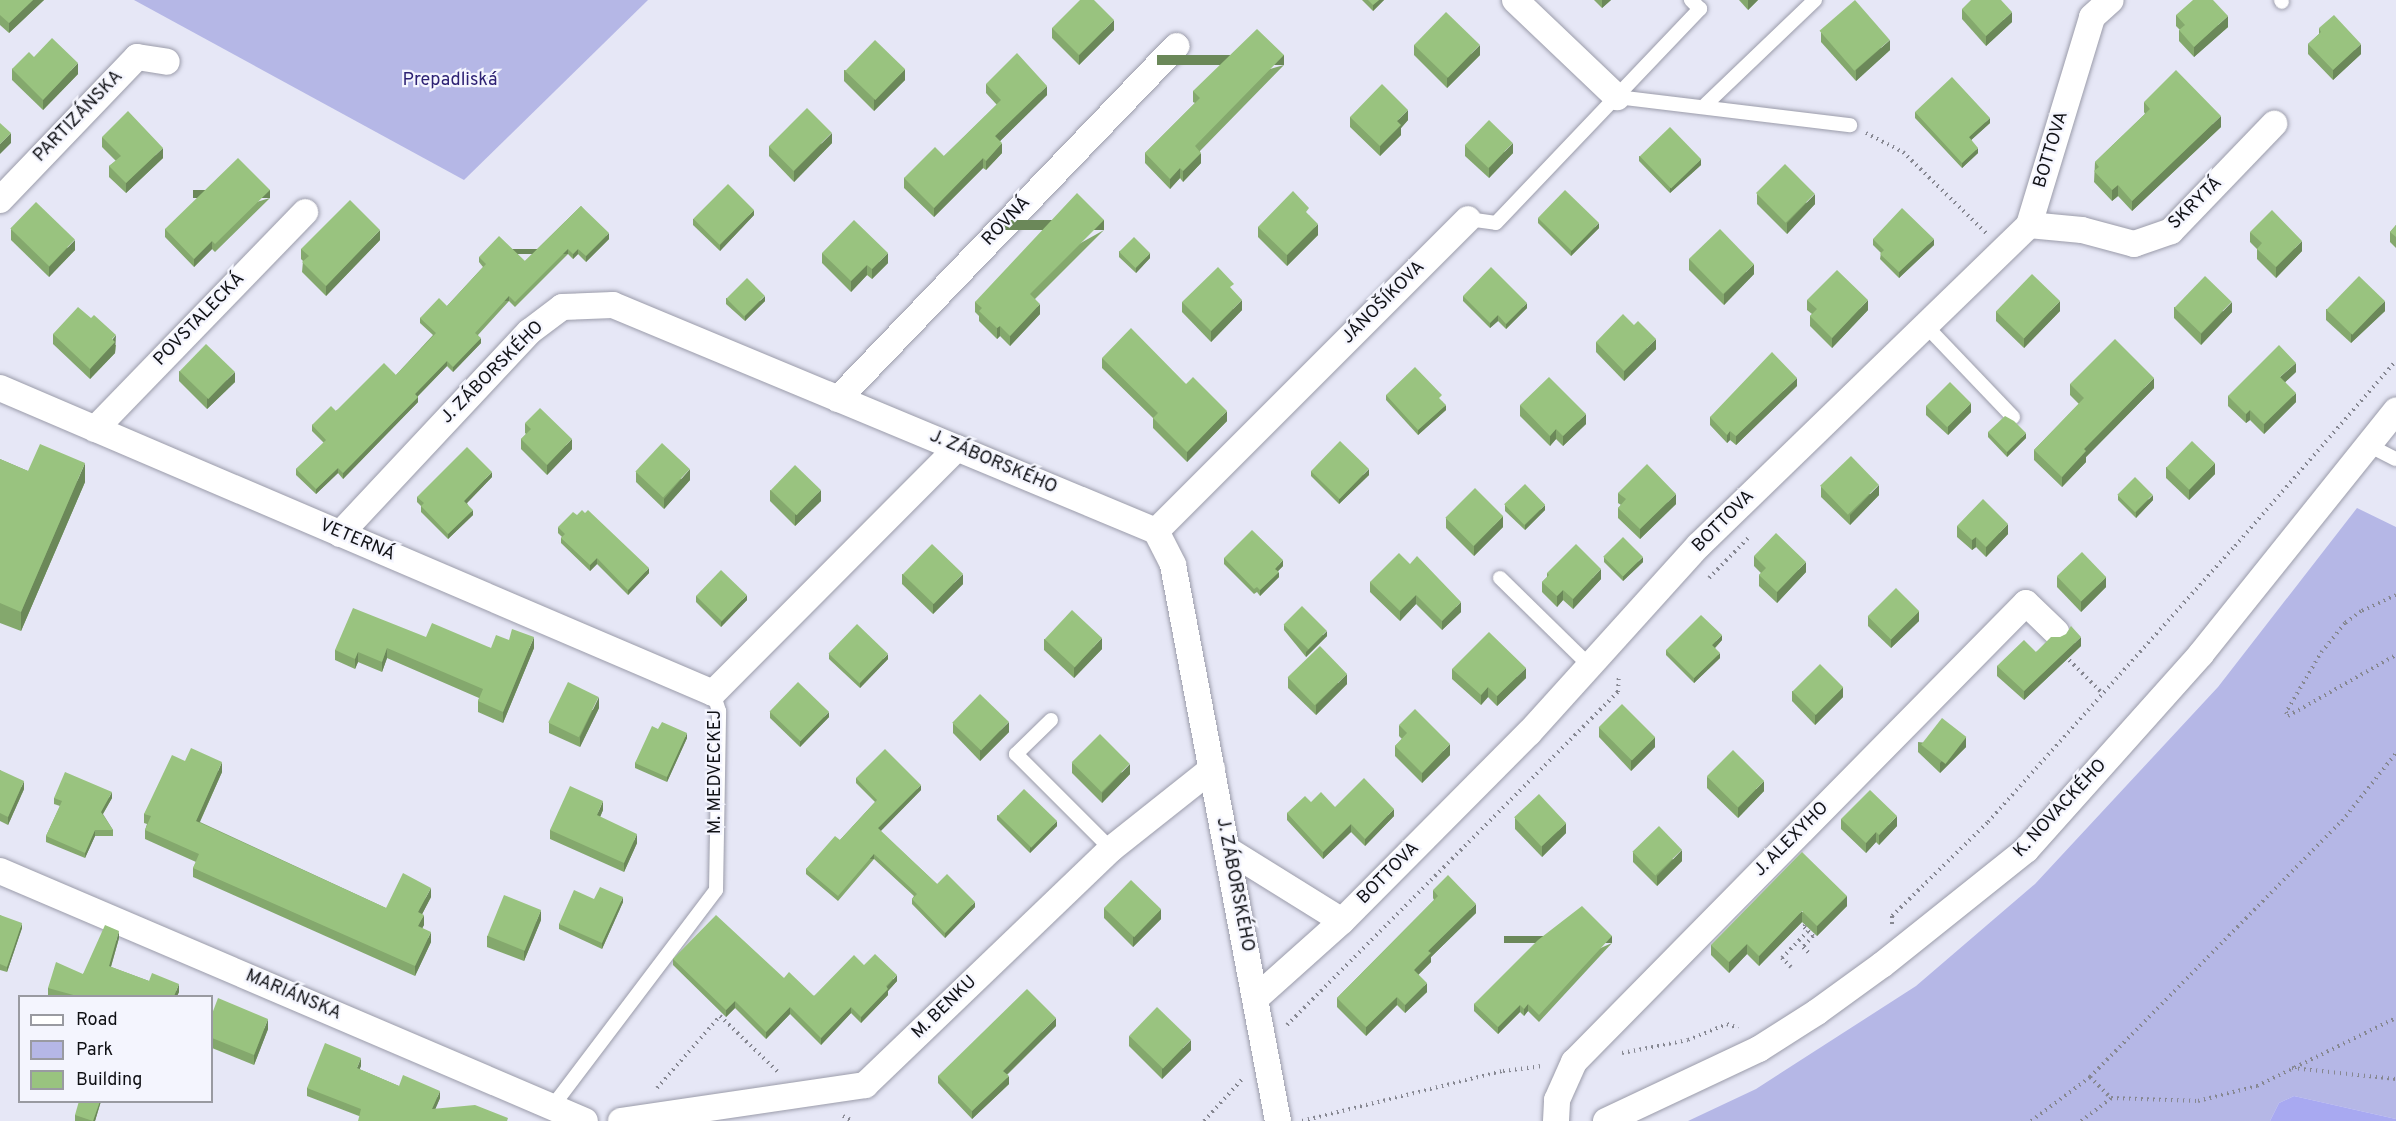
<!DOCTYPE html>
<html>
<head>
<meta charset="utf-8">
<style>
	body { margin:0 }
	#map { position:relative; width:2396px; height:1121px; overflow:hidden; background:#e6e7f6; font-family:Overpass,sans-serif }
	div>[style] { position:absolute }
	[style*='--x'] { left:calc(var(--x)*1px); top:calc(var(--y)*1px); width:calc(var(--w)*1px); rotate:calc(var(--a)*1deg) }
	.green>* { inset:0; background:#b5b7e6 }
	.forest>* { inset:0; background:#a8a9f1 }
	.path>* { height:4px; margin-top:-2px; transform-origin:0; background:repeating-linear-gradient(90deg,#868791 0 1.5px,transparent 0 6px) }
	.roads { filter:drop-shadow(0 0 2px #9b9caa) drop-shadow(0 0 2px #9b9caa) }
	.service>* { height:14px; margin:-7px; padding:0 7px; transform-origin:7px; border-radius:7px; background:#fff }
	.minor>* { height:26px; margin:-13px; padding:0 13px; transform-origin:13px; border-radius:13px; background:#fff }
	.wall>* { inset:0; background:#84a86d }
	.shaded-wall>* { inset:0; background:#6b8859; transform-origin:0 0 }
	.building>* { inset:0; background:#99c37f; transform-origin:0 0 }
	span { translate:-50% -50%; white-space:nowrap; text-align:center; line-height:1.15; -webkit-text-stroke:4.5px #f4f5fe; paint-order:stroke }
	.park-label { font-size:18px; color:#2e2274 }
	.street-label { font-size:18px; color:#101115 }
	.legend { position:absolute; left:18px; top:995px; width:195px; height:108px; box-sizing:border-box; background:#f4f5fe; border:2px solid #999aa1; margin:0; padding:8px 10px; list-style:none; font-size:18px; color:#101115 }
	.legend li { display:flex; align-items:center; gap:12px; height:30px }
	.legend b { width:30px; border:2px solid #999aa1 }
</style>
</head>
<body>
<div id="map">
	<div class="green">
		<div style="clip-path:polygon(134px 0,648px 0,464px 180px)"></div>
		<div style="clip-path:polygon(2357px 508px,2396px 527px,2396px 1119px,2294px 1096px,2279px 1103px,2270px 1121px,1688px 1121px,1756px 1089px,1916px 986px,2035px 884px,2218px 687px)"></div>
	</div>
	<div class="forest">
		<div style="clip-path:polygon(2294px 1096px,2396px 1119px,2396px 1121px,2270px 1121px,2279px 1103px)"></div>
	</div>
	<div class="path">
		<div style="--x:1866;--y:133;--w:42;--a:27.2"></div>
		<div style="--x:1903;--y:152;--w:116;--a:44.3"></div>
		<div style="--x:1709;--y:578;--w:59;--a:-45.7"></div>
		<div style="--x:2396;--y:595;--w:38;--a:155"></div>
		<div style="--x:2361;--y:611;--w:20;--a:143"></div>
		<div style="--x:2345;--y:623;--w:36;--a:129"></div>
		<div style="--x:2322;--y:651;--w:71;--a:120.5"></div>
		<div style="--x:2286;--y:712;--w:4;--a:63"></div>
		<div style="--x:2288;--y:716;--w:124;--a:-29.5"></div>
		<div style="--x:2065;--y:656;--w:54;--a:45"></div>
		<div style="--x:1892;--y:924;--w:8;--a:-90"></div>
		<div style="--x:1892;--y:916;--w:134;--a:-44.4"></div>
		<div style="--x:1988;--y:822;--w:370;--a:-48.2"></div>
		<div style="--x:2235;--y:546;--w:245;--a:-49"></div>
		<div style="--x:1805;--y:925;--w:2;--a:117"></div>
		<div style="--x:1804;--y:927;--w:13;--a:45"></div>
		<div style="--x:1813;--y:936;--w:15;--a:132"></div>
		<div style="--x:1803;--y:947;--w:10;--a:45"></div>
		<div style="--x:1791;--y:967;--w:13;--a:-135"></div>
		<div style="--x:1782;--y:958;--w:37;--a:-46"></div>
		<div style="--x:1287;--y:1025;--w:470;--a:-45.2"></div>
		<div style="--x:1618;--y:692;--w:18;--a:-87"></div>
		<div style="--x:1622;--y:1053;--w:67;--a:-11.1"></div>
		<div style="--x:1688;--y:1040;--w:42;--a:-22.3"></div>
		<div style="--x:1727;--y:1024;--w:12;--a:20"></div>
		<div style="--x:2292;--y:1068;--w:105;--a:6"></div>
		<div style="--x:2090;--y:1077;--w:30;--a:45"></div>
		<div style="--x:2111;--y:1098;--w:87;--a:2"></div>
		<div style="--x:2198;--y:1101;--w:61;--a:-14.3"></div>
		<div style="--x:2257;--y:1086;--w:155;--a:-26.1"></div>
		<div style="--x:657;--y:1088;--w:96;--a:-48.8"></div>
		<div style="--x:720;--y:1016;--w:81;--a:44"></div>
		<div style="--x:843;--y:1116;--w:11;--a:27"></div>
		<div style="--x:1204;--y:1121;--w:59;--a:-47.7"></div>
		<div style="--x:1302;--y:1121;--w:207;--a:-14"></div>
		<div style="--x:1503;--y:1071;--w:40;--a:-7.1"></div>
		<div style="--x:2031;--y:1121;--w:74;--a:-36.7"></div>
		<div style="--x:2090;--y:1077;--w:359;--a:-45.5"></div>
		<div style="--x:2342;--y:821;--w:87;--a:-51.5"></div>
		<div style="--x:2081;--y:1121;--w:38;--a:-37"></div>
	</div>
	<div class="roads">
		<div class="service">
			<div style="--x:2281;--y:0;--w:2;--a:63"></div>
			<div style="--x:1617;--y:97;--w:235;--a:6.9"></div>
			<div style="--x:1703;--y:107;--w:155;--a:-43.7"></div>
			<div style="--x:1468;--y:219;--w:28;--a:8"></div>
			<div style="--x:1496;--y:223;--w:296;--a:-46.4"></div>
			<div style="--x:1700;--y:9;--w:13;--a:-135"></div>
			<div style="--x:1926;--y:326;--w:126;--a:46.3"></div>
			<div style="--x:2368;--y:445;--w:31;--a:27"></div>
			<div style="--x:1500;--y:578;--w:126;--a:44.4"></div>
			<div style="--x:1051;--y:720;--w:49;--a:135.8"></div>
			<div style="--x:1016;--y:754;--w:134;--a:45"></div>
			<div style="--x:552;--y:1107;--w:272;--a:-52.9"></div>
			<div style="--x:716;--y:890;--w:179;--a:-89"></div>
			<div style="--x:719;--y:711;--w:19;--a:-108"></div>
		</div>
		<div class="minor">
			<div style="--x:1515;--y:0;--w:141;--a:43.6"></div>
			<div style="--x:0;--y:200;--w:198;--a:-46.2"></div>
			<div style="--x:137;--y:57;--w:30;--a:9"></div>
			<div style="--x:2029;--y:225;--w:53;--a:5.4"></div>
			<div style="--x:2082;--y:230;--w:54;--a:15.1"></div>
			<div style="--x:2134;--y:244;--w:39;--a:-19"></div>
			<div style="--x:2171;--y:231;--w:149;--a:-46.1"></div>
			<div style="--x:0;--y:388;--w:775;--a:23.16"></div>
			<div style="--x:713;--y:693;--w:346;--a:-45.1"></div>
			<div style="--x:838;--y:399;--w:489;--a:-46.2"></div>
			<div style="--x:95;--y:429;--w:302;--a:-45.9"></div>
			<div style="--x:1156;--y:531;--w:441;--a:-45"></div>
			<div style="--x:340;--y:534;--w:277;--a:-46.9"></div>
			<div style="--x:529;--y:332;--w:41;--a:-37.1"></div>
			<div style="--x:562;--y:307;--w:51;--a:-2.2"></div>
			<div style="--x:613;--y:305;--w:588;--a:22.6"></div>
			<div style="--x:1156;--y:531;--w:38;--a:63"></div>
			<div style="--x:1173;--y:565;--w:566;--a:79.31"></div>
			<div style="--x:1228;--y:850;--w:134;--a:31.9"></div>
			<div style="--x:0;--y:871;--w:636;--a:23.14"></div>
			<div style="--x:1256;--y:998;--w:115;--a:-41.8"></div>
			<div style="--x:1342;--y:921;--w:265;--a:-45.2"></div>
			<div style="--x:1529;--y:733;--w:253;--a:-47.9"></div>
			<div style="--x:1699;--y:545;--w:460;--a:-44.1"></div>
			<div style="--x:2029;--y:225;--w:217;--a:-73.1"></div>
			<div style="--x:2092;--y:17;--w:25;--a:-42"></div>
			<div style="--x:621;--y:1121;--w:247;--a:-8.4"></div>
			<div style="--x:865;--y:1085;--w:341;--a:-43.8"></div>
			<div style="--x:1111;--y:849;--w:129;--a:-38.4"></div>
			<div style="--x:1556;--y:1121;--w:21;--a:-87"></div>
			<div style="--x:1557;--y:1100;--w:42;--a:-65.9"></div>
			<div style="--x:1574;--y:1062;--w:644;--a:-45.44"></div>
			<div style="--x:2026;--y:603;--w:42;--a:44"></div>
			<div style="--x:1606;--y:1121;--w:169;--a:-25.2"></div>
			<div style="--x:1759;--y:1049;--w:69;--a:-32.5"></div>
			<div style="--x:1817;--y:1012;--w:80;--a:-35.9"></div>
			<div style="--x:1882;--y:965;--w:184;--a:-38.6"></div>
			<div style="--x:2026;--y:850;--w:263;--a:-48.2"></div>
			<div style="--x:2201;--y:654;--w:312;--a:-51.3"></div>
		</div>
	</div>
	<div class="wall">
		<div style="clip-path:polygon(0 0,44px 0,9px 33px,0 25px)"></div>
		<div style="clip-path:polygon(1362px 0,1384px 0,1373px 11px)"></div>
		<div style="clip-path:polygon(1594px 0,1611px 0,1602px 8px)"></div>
		<div style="clip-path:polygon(1739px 0,1758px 0,1748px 10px)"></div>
		<div style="clip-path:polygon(1962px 9px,2012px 22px,1986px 46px,1962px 19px)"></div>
		<div style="clip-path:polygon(2176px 15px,2228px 27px,2194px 57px,2179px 41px,2179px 30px,2180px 30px,2176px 26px)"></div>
		<div style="clip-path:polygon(1052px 28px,1114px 30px,1079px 65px,1052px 38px)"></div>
		<div style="clip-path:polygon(2319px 28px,2361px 54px,2333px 80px,2308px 54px,2308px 44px,2319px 34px)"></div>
		<div style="clip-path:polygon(1821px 32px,1890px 50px,1856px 81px,1821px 42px)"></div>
		<div style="clip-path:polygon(1414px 45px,1480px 55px,1447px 88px,1414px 55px)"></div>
		<div style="clip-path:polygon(34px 57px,78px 74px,43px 110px,12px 80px,12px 69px)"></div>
		<div style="clip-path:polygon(1284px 65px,1200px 151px,1201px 163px,1183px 182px,1180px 178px,1170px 189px,1145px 163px,1145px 153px,1195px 103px,1193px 102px,1193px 91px)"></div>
		<div style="clip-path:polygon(844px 70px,905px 80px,874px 111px,844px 81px)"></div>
		<div style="clip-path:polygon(986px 84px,1047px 95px,1000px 141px,1002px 153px,986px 170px,983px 168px,934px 217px,904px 188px,904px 178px,944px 156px,997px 105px,986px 93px)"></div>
		<div style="clip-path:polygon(2144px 102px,2221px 127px,2132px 211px,2118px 196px,2112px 201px,2094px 182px,2095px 162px,2145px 114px,2144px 112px)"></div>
		<div style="clip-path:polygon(1915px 112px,1990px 123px,1971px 140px,1978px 153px,1962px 168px,1915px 118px)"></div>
		<div style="clip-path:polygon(1350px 117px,1408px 120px,1401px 128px,1401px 135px,1380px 156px,1350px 127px)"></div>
		<div style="clip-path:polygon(102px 137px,163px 158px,126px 193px,109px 177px,109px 166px,116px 161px,102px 147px)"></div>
		<div style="clip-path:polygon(832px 143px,794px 182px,769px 156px,769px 146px)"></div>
		<div style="clip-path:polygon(1465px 145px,1513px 153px,1489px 178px,1465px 156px)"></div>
		<div style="clip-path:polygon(1639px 156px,1701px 165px,1670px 193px,1639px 161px)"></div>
		<div style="clip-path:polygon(1757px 194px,1815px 204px,1787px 234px,1757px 204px)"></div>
		<div style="clip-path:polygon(270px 198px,215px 252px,212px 249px,194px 267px,165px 237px,165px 229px)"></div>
		<div style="clip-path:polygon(581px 206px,609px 239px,586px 262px,578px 254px,573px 259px,568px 254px,515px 307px,509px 301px,478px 335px,481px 343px,453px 372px,447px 366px,418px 396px,418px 402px,343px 479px,338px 473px,316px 494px,296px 475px,296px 469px,324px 443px,312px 431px,312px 425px,396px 375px,433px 335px,420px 323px,420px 318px,447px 306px,483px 267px,479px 262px,479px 257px,525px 261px)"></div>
		<div style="clip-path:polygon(754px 215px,720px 251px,693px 225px,693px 219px)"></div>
		<div style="clip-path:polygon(1309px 215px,1318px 235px,1287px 266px,1258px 237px,1258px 227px)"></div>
		<div style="clip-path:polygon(1538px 218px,1599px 228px,1571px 256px,1538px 223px)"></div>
		<div style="clip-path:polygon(2396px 225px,2396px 248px,2390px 242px,2390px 232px)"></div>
		<div style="clip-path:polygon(11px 229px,75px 250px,49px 277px,11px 240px)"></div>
		<div style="clip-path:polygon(1104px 230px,1035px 299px,1040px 314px,1010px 346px,1000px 336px,997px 339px,979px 321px,979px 316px,975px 312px,975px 302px)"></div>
		<div style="clip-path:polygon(2250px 232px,2302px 251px,2276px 278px,2257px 259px,2257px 249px,2250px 242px)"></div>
		<div style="clip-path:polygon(1873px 239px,1934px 245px,1899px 278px,1880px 259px,1881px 253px,1873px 245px)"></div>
		<div style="clip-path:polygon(380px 240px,326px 296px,302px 272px,303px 261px,301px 259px,301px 249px)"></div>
		<div style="clip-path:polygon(1119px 251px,1150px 258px,1136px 273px,1119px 257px)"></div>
		<div style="clip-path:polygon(822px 253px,888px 263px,872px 279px,867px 275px,851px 292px,822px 263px)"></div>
		<div style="clip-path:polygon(1689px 259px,1754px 274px,1724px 305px,1689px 270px)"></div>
		<div style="clip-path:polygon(1463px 296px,1527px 308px,1506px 329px,1498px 321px,1490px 328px,1463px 301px)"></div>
		<div style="clip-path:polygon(726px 298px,765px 301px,745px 321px,726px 304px)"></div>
		<div style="clip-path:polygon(1807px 300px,1868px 310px,1832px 348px,1810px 326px,1810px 316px,1812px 314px,1807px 310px)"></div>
		<div style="clip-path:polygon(1182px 302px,1242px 310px,1211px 342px,1182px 312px)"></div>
		<div style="clip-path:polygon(2174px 307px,2232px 312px,2201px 345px,2174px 318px)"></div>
		<div style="clip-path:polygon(2326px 309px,2385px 311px,2351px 343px,2326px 320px)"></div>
		<div style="clip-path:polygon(1996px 311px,2060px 311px,2024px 348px,1996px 321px)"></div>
		<div style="clip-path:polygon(53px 334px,116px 345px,115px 353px,90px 379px,53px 344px)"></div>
		<div style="clip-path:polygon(1596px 342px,1656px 349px,1624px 381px,1596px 352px)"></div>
		<div style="clip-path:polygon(1102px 358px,1186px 384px,1227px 421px,1187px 462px,1153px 428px,1153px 418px,1102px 368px)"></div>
		<div style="clip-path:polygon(179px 371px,235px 382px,207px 409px,179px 381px)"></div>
		<div style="clip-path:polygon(2296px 372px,2285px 382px,2296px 402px,2264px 434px,2250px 420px,2246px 423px,2228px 406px,2228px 396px)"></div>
		<div style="clip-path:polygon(2070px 384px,2154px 388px,2086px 457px,2086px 462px,2062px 487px,2034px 460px,2034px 450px,2079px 404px,2070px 395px)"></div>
		<div style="clip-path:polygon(1797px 386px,1736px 445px,1730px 440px,1727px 443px,1710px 425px,1710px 417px)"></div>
		<div style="clip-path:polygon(1386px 395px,1442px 401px,1446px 410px,1418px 435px,1386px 400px)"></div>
		<div style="clip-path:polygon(1520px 405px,1586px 424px,1563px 446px,1556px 439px,1550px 446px,1520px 416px)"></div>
		<div style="clip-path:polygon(1926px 406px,1971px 412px,1948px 435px,1926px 415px)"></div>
		<div style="clip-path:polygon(525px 423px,572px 449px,547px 475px,521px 449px,521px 439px,526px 434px,525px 433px)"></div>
		<div style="clip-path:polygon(1988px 432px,2026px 438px,2007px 457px,1988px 437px)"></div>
		<div style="clip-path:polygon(0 459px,28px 471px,85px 482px,21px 631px,0 623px)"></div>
		<div style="clip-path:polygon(2166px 467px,2215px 474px,2189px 500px,2166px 478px)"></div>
		<div style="clip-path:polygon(1311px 471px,1369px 475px,1339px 504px,1311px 476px)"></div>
		<div style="clip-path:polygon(636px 472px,690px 480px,664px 509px,636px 482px)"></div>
		<div style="clip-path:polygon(492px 477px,467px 503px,473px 515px,448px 539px,421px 512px,421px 506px,417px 502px,417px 497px)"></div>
		<div style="clip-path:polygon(1821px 487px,1879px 495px,1850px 525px,1821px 497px)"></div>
		<div style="clip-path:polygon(770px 490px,821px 501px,795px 526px,770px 501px)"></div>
		<div style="clip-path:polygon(1618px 493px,1676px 504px,1640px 539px,1618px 518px,1618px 508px,1621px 505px,1618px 503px)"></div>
		<div style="clip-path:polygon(2118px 495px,2153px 500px,2136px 518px,2118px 500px)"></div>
		<div style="clip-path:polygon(1505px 505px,1545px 510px,1525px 530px,1505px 511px)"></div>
		<div style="clip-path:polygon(1446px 518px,1503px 527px,1474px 556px,1446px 528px)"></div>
		<div style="clip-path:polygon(1957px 526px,2008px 534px,1986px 557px,1976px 547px,1972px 550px,1957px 537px)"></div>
		<div style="clip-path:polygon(558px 527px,649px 573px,628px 595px,597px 564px,590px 571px,561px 543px,561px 538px,562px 537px,558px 533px)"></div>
		<div style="clip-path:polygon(1754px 556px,1806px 572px,1777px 603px,1759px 586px,1759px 575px,1761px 573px,1754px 566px)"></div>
		<div style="clip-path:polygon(1604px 557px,1643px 562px,1623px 581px,1604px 562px)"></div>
		<div style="clip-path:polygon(1224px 558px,1283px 566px,1278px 571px,1279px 577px,1260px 596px,1257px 592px,1254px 594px,1224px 564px)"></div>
		<div style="clip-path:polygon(1410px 564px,1461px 612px,1442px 630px,1416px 604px,1400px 621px,1370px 592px,1370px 582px)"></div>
		<div style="clip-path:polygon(1547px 573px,1601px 579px,1573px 609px,1563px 600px,1557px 607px,1542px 592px,1542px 582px,1547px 577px)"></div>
		<div style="clip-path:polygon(902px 574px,963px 584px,933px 614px,902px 584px)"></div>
		<div style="clip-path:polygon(2057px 577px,2106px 587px,2081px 612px,2057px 587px)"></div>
		<div style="clip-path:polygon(696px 596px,747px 600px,721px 627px,696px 602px)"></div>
		<div style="clip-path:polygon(1868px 616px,1919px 621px,1891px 648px,1868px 626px)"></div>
		<div style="clip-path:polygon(1284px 625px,1327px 636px,1306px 657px,1284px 630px)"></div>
		<div style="clip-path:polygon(426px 637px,491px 648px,534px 648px,503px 723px,478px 712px,478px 701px,479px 698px,387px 658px,382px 672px,358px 662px,355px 669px,335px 660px,335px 650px)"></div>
		<div style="clip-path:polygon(2060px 637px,2081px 646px,2024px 700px,1997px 676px,1997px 666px,2036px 652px)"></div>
		<div style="clip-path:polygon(1044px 639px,1102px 649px,1074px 678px,1044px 650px)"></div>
		<div style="clip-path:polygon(1722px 640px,1715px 648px,1720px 658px,1694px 683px,1666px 655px,1666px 650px)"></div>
		<div style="clip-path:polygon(829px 654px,888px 659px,860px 688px,829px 659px)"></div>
		<div style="clip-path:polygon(1452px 669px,1526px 678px,1497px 706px,1488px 697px,1481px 705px,1452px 679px)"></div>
		<div style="clip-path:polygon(1288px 677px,1347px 684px,1316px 715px,1288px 688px)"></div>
		<div style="clip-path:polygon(1792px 691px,1843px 697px,1815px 725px,1792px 701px)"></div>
		<div style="clip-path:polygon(599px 708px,580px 747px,549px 733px,549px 723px)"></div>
		<div style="clip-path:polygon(770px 712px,829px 717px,800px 747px,770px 718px)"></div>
		<div style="clip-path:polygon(953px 723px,1009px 732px,980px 761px,953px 733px)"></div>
		<div style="clip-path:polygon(1399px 725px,1450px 755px,1422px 783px,1395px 756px,1395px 746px,1402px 739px,1399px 736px)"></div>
		<div style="clip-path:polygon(1599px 727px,1655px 747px,1631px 771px,1599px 737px)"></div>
		<div style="clip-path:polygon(658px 729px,687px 738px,667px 782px,635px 768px,635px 763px)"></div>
		<div style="clip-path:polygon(1918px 742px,1966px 747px,1940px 773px,1918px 752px)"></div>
		<div style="clip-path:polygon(185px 761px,222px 772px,200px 822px,386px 908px,431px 897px,422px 914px,424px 925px,422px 928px,431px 942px,415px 976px,193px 877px,193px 868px,196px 862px,145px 839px,145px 830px,147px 824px,144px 823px,144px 814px)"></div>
		<div style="clip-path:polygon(1072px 763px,1130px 774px,1102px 803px,1072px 773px)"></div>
		<div style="clip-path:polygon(0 770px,24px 789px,8px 825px,0 821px)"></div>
		<div style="clip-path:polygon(1707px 777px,1764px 791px,1738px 818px,1707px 788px)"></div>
		<div style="clip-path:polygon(856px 778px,921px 790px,880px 831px,937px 884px,975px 907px,945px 938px,912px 904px,912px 899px,914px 896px,874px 859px,838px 901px,806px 874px,806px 869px,840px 840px,875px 802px,856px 783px)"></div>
		<div style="clip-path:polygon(54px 798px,112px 798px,103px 814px,113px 830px,113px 836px,95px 836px,85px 858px,46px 842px,46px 836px,60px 806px,54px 804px)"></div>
		<div style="clip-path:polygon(1311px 802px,1335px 807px,1394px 816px,1365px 846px,1351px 832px,1323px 859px,1287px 820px,1287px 813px)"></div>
		<div style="clip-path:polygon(603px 810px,600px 817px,637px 843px,624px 872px,550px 839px,550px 830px)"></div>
		<div style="clip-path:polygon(997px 815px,1057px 826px,1030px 853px,997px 820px)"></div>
		<div style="clip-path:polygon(1515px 818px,1566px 833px,1542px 857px,1515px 829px)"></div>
		<div style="clip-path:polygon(1841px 819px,1897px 826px,1879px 845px,1876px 842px,1866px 853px,1841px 829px)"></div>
		<div style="clip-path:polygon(1633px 852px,1682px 861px,1657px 886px,1633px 862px)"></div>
		<div style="clip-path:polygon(1433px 890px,1476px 913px,1431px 957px,1431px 962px,1418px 975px,1427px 992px,1405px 1013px,1397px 1005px,1366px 1036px,1337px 1007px,1337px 998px,1434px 900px,1433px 898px)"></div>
		<div style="clip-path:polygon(1847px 896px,1847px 906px,1817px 936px,1802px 922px,1759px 966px,1747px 954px,1729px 973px,1711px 955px,1711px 945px)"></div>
		<div style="clip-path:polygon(594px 899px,623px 902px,602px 949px,559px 929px,559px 924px)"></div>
		<div style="clip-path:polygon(1104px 908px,1161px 919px,1133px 947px,1104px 918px)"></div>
		<div style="clip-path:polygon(0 915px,22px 928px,7px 972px,0 970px)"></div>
		<div style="clip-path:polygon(541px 920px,524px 961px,487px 947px,487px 936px)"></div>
		<div style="clip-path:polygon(119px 938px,111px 967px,149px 981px,179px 992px,177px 996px,53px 996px,48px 995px,48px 988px,83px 974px)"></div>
		<div style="clip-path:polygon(1612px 943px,1539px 1022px,1528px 1011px,1524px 1016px,1520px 1012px,1498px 1034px,1474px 1011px,1474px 1004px)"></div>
		<div style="clip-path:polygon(673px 959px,784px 978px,814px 996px,864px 965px,897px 981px,888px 991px,888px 995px,861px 1023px,851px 1013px,821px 1045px,790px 1014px,766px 1039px,735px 1008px,726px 1017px,673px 965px)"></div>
		<div style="clip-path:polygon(212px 1014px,268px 1029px,254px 1065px,212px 1048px)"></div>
		<div style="clip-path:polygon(1056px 1026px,1007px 1075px,1009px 1084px,972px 1119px,938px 1083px,938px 1076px)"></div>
		<div style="clip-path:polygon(1129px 1036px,1191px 1050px,1162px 1079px,1129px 1046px)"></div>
		<div style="clip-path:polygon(361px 1066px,359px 1069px,399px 1086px,440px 1098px,435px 1109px,508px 1121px,359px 1116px,307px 1096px,307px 1088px)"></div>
		<div style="clip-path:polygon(101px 1101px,95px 1121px,75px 1121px,75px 1115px)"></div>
	</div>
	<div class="shaded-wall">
		<div style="clip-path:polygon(33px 0,44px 0,9px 33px,9px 23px)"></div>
		<div style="clip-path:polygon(1379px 0,1384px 0,1373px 11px,1373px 5px)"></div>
		<div style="clip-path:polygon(1602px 0,1611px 0,1602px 8px)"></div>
		<div style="clip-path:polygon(1748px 0,1758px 0,1748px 10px)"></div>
		<div style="clip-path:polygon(2012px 12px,2012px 22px,1986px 46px,1986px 36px)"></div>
		<div style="clip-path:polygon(2228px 16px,2228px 27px,2194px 57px,2194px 47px)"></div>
		<div style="clip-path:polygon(1114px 20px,1114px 30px,1079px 65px,1079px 55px)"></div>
		<div style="clip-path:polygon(1890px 40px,1890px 50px,1856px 81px,1856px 70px)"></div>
		<div style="clip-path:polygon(2361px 44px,2361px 54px,2333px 80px,2333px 70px)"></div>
		<div style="clip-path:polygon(1480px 45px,1480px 55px,1447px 88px,1447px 78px)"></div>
		<div style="left:1284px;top:55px;width:10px;height:127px;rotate:90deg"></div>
		<div style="clip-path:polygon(78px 63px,78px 74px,43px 110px,43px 100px)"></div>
		<div style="clip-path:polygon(905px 69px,905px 80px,874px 111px,874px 100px)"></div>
		<div style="clip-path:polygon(1047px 86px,1047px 95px,995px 146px,995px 136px)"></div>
		<div style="clip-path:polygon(1408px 110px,1408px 120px,1401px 128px,1401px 135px,1380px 156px,1380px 146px,1397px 121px)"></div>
		<div style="clip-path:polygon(2221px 116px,2221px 127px,2132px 211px,2132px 201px)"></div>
		<div style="clip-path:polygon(1990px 118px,1990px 123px,1969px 142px,1969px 137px)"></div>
		<div style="clip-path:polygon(11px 133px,11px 143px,0 154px,0 144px)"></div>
		<div style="clip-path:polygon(832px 133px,832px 143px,794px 182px,794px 171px)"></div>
		<div style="clip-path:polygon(1002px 143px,1002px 153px,986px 170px,986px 161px)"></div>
		<div style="clip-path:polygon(1513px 143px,1513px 153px,1489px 178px,1489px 168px)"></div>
		<div style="clip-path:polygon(163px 148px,163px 158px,126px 193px,126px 183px)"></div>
		<div style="clip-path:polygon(1978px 148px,1978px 153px,1962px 168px,1962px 163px)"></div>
		<div style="clip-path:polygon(1201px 153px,1201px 163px,1183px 182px,1183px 171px)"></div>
		<div style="clip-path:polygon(983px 158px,983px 168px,934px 217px,934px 208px)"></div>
		<div style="clip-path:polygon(1701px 159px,1701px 165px,1670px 193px,1670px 188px)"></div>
		<div style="clip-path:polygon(1180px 168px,1180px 178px,1170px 189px,1170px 179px)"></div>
		<div style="clip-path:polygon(2118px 185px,2118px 196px,2112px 201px,2112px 190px)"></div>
		<div style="left:270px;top:190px;width:8px;height:77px;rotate:90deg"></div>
		<div style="clip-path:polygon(1815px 194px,1815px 204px,1787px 234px,1787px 223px)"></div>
		<div style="clip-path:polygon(754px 210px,754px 215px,720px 251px,720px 245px)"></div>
		<div style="left:1104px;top:220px;width:10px;height:105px;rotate:90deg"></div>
		<div style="clip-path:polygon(1599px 223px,1599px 228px,1571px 256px,1571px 251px)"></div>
		<div style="clip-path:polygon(1318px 224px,1318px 235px,1287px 266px,1287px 255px)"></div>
		<div style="clip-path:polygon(380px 230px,380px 240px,326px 296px,326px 286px)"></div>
		<div style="clip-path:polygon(609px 233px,609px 239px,586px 262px,586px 256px)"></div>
		<div style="clip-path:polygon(1934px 239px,1934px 245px,1899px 278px,1899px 272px)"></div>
		<div style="clip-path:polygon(75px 240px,75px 250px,49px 277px,49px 267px)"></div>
		<div style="clip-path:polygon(212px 241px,212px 249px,194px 267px,194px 259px)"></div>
		<div style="clip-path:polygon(2302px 241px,2302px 251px,2276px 278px,2276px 267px)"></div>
		<div style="left:568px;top:249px;width:5px;height:75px;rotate:90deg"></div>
		<div style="clip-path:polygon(578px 249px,578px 254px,573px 259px,573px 254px)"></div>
		<div style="clip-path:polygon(888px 253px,888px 263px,872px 279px,872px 269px)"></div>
		<div style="clip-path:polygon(1150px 253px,1150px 258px,1136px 273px,1136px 268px)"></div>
		<div style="clip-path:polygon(1754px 264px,1754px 274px,1724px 305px,1724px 294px)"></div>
		<div style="clip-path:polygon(867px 265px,867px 275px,851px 292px,851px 281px)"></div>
		<div style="left:509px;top:296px;width:5px;height:50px;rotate:90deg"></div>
		<div style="clip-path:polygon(765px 296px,765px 301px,745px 321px,745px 316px)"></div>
		<div style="clip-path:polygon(1242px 300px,1242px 310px,1211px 342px,1211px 331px)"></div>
		<div style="clip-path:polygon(1868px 300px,1868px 310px,1832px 348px,1832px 338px)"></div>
		<div style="clip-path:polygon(2060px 301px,2060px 311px,2024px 348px,2024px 338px)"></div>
		<div style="clip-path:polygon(2385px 301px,2385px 311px,2351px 343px,2351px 333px)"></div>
		<div style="clip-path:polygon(2232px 302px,2232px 312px,2201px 345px,2201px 334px)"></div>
		<div style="clip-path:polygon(1527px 303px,1527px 308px,1506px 329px,1506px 324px)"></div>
		<div style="clip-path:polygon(1040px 304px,1040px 314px,1010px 346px,1010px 336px)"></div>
		<div style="clip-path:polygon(1498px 315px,1498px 321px,1490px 328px,1490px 323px)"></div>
		<div style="clip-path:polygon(1000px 326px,1000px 336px,997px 339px,997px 328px)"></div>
		<div style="clip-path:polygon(116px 335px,115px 353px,90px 379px,90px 369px)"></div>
		<div style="clip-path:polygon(481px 338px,481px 343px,453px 372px,453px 367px)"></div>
		<div style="clip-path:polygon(1656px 339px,1656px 349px,1624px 381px,1624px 371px)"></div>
		<div style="clip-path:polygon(447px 361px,447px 366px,415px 399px,415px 394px)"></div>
		<div style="clip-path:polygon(2296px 363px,2296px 372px,2280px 387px,2280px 377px)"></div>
		<div style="clip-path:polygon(235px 372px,235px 382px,207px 409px,207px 399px)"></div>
		<div style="clip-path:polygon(1797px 378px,1797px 386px,1736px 445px,1736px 436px)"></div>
		<div style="clip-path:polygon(2154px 378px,2154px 388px,2086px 457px,2086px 462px,2062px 487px,2062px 477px,2084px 449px)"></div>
		<div style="clip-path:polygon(2296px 393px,2296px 402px,2264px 434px,2264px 424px)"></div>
		<div style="clip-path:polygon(418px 397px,418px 402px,343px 479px,343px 473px)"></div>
		<div style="clip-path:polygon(1971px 403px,1971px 412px,1948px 435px,1948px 426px)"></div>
		<div style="clip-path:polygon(1446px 405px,1446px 410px,1418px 435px,1418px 430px)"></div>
		<div style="clip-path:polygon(2250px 410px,2250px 420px,2246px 423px,2246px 414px)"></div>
		<div style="clip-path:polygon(1227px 411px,1227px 421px,1187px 462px,1187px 452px)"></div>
		<div style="clip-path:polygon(1586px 414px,1586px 424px,1563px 446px,1563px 436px)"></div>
		<div style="clip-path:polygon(1556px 429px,1556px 439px,1550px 446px,1550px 436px)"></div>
		<div style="clip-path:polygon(1730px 431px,1730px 440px,1727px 443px,1727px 435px)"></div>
		<div style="clip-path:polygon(2026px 433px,2026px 438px,2007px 457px,2007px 452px)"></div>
		<div style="clip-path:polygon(572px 439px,572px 449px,547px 475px,547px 465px)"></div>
		<div style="clip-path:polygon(85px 463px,85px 482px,21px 631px,21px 612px)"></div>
		<div style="clip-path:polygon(2215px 463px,2215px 474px,2189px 500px,2189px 489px)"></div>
		<div style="clip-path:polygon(338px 468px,338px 473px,316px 494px,316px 489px)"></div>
		<div style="clip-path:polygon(690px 469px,690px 480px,664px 509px,664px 499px)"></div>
		<div style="clip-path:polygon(1369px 469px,1369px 475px,1339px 504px,1339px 499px)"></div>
		<div style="clip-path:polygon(492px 472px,492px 477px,464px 506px,464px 501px)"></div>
		<div style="clip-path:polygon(1879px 485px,1879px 495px,1850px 525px,1850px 515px)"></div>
		<div style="clip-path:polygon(821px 490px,821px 501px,795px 526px,795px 515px)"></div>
		<div style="clip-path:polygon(1676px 494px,1676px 504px,1640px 539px,1640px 529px)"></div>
		<div style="clip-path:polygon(2153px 495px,2153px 500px,2136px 518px,2136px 512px)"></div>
		<div style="clip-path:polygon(1545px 505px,1545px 510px,1525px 530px,1525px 525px)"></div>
		<div style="clip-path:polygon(473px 510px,473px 515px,448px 539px,448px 534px)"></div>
		<div style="clip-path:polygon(1503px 516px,1503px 527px,1474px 556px,1474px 546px)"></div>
		<div style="clip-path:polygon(2008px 524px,2008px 534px,1986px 557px,1986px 547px)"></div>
		<div style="clip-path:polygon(1976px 537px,1976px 547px,1972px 550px,1972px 540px)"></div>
		<div style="clip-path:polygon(1643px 557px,1643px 562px,1623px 581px,1623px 576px)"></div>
		<div style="clip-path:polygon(597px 558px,597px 564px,590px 571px,590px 565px)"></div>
		<div style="clip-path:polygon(1283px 560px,1283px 566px,1275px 574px,1275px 569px)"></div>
		<div style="clip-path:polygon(1806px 562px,1806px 572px,1777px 603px,1777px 592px)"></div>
		<div style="clip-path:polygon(649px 568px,649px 573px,628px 595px,628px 590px)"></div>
		<div style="clip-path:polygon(1601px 569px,1601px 579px,1573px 609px,1573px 599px)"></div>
		<div style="clip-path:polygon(1279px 572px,1279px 577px,1260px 596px,1260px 590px)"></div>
		<div style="clip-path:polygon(963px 574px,963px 584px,933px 614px,933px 604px)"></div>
		<div style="clip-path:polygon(2106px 577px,2106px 587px,2081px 612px,2081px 601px)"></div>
		<div style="clip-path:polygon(1563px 590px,1563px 600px,1557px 607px,1557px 596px)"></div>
		<div style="clip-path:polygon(747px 595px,747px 600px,721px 627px,721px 622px)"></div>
		<div style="clip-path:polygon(1416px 595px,1416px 604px,1400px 621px,1400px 611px)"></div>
		<div style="clip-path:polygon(1461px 602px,1461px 612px,1442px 630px,1442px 621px)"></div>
		<div style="clip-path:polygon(1919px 611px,1919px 621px,1891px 648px,1891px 638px)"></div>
		<div style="clip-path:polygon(1327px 631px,1327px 636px,1306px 657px,1306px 652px)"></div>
		<div style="clip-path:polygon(1722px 635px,1722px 640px,1712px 651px,1712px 645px)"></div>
		<div style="clip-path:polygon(534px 637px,534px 648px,503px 723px,503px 712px)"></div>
		<div style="clip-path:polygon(2081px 637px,2081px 646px,2024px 700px,2024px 691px)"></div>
		<div style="clip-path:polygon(1102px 638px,1102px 649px,1074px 678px,1074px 668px)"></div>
		<div style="clip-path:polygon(387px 648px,387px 658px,382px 672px,382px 662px)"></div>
		<div style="clip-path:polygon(358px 652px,358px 662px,355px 669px,355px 659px)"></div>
		<div style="clip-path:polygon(1720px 653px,1720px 658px,1694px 683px,1694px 678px)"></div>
		<div style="clip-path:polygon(888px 654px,888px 659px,860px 688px,860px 683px)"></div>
		<div style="clip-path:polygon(1526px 668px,1526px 678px,1497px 706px,1497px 696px)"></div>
		<div style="clip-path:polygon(1347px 674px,1347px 684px,1316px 715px,1316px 705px)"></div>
		<div style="clip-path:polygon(1488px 687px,1488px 697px,1481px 705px,1481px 695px)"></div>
		<div style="clip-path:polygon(1843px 687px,1843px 697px,1815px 725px,1815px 714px)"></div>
		<div style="clip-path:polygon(599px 697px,599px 708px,580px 747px,580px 737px)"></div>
		<div style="clip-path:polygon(829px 712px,829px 717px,800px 747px,800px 741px)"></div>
		<div style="clip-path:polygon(1009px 722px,1009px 732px,980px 761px,980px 750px)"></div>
		<div style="clip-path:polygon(687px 733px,687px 738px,667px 782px,667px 777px)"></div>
		<div style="clip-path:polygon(1655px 737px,1655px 747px,1631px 771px,1631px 760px)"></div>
		<div style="clip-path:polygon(1966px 737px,1966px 747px,1940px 773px,1940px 763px)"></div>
		<div style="clip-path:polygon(1450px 744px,1450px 755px,1422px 783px,1422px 773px)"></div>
		<div style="clip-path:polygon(222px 762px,222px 772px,196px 830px,196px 821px)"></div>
		<div style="clip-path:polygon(1130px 764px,1130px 774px,1102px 803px,1102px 793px)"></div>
		<div style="clip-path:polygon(24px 781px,24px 789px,8px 825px,8px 817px)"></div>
		<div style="clip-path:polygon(1764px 781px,1764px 791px,1738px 818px,1738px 808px)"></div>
		<div style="clip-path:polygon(921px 785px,921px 790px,878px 834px,878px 828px)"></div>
		<div style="clip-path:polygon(112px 792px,112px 798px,101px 817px,101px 812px)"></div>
		<div style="clip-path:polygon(603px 801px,603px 810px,597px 824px,597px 815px)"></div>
		<div style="clip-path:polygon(1394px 809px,1394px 816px,1365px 846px,1365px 839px)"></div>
		<div style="clip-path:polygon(1897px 816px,1897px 826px,1879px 845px,1879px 835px)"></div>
		<div style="clip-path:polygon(1057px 821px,1057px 826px,1030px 853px,1030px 848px)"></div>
		<div style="clip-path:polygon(1566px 823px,1566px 833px,1542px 857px,1542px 846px)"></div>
		<div style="clip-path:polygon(1351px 824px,1351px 832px,1323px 859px,1323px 852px)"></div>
		<div style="clip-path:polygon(95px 830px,95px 836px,85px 858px,85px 853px)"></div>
		<div style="clip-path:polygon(1876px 832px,1876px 842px,1866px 853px,1866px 843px)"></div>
		<div style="clip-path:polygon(637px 834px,637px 843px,624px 872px,624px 863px)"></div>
		<div style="clip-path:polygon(1682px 850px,1682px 861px,1657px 886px,1657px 876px)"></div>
		<div style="left:874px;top:854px;width:5px;height:55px;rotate:90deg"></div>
		<div style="clip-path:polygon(431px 888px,431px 897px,418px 922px,418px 912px)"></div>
		<div style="clip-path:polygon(1847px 896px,1847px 906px,1817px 936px,1817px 926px)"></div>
		<div style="clip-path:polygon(623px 897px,623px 902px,602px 949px,602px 943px)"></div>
		<div style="clip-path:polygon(975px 902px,975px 907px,945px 938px,945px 933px)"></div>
		<div style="clip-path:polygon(1476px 904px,1476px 913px,1431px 957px,1431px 962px,1414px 979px,1414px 970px,1428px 951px)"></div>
		<div style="clip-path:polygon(1161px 909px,1161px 919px,1133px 947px,1133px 936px)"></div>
		<div style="clip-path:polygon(541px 910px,541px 920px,524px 961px,524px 951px)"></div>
		<div style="clip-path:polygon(1802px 911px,1802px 922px,1759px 966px,1759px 956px)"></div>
		<div style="clip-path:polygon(424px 915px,424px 925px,418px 936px,418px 926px)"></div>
		<div style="clip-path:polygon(22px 923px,22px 928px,7px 972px,7px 967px)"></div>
		<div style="clip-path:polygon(119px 931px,119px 938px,109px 973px,109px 966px)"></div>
		<div style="clip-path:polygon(431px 932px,431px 942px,415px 976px,415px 966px)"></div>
		<div style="left:1612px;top:936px;width:7px;height:108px;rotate:90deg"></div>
		<div style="clip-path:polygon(1747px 944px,1747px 954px,1729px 973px,1729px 962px)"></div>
		<div style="clip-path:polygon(897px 975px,897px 981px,888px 991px,888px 995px,861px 1023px,861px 1017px)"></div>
		<div style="clip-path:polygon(1427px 983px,1427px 992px,1405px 1013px,1405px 1005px)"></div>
		<div style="clip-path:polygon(179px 984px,179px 992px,177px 996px,174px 996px)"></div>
		<div style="clip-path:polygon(1397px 997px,1397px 1005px,1366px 1036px,1366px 1027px)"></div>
		<div style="clip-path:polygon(735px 1001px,735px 1008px,726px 1017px,726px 1010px)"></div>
		<div style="clip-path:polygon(1528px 1004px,1528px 1011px,1524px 1016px,1524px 1009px)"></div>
		<div style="clip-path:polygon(1520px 1005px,1520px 1012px,1498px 1034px,1498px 1027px)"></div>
		<div style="clip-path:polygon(790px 1007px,790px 1014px,766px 1039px,766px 1032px)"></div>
		<div style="clip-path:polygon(851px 1007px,851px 1013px,821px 1045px,821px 1038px)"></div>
		<div style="clip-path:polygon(1056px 1018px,1056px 1026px,1003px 1078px,1003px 1071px)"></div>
		<div style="clip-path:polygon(268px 1019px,268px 1029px,254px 1065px,254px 1055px)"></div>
		<div style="clip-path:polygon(1191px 1040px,1191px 1050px,1162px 1079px,1162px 1069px)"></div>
		<div style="clip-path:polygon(361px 1058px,361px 1066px,357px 1076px,357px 1068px)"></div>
		<div style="clip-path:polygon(1009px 1076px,1009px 1084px,972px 1119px,972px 1111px)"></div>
		<div style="clip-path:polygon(440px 1091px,440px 1098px,432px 1117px,432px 1109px)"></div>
		<div style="clip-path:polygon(100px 1101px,101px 1101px,95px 1121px,93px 1121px)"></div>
	</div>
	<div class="building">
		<div style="clip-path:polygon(0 0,33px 0,9px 23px,0 15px)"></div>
		<div style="clip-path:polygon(1080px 0,1094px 0,1114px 20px,1079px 55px,1052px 28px)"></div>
		<div style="clip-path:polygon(1368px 0,1379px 0,1373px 5px)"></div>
		<div style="left:1855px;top:0;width:53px;height:47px;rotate:49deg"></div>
		<div style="clip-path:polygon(1971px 0,2001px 0,2012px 12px,1986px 36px,1962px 9px)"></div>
		<div style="clip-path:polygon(2193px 0,2213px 0,2228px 16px,2194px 47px,2179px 30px,2185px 25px,2176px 15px)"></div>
		<div style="left:1446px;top:12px;width:47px;height:46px;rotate:44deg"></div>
		<div style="clip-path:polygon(2334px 15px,2361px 44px,2333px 70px,2308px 44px,2321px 32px,2319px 28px)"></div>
		<div style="clip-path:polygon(1257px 29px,1284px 55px,1195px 146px,1201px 153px,1183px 171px,1180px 168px,1170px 179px,1145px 153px,1200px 98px,1193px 91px)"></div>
		<div style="clip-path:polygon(52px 38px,78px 63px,43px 100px,12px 69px,29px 52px,34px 57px)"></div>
		<div style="left:875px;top:40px;width:42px;height:43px;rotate:44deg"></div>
		<div style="clip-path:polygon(1017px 53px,1047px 86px,995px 136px,1002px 143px,986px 161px,983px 158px,934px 208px,904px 178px,935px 147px,944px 156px,1001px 100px,986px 84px)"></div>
		<div style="clip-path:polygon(2176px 70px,2221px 116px,2132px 201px,2118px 185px,2112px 190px,2094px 171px,2099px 167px,2095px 162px,2150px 109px,2144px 102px)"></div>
		<div style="clip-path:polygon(1952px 77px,1990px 118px,1969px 137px,1978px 148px,1962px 163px,1915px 112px)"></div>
		<div style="clip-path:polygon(1382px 84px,1408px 110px,1397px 121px,1401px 125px,1380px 146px,1350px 117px)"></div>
		<div style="left:807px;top:108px;width:35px;height:54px;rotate:45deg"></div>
		<div style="clip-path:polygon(128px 111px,163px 148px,126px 183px,109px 166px,121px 156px,102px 137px)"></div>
		<div style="left:1489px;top:120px;width:33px;height:35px;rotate:44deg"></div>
		<div style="clip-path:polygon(0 123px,11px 133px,0 144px)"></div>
		<div style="left:1670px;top:127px;width:45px;height:42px;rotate:46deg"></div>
		<div style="clip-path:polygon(238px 158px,270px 190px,215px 244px,212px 241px,194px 259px,165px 229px)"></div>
		<div style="left:1785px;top:164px;width:42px;height:41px;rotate:45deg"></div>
		<div style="left:728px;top:184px;width:37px;height:49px;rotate:45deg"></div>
		<div style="left:1565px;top:190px;width:47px;height:39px;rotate:44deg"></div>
		<div style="clip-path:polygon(1293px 191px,1309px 208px,1306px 212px,1318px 224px,1287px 255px,1258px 227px)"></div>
		<div style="clip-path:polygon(1077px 193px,1104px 220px,1030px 294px,1040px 304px,1010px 336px,1000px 326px,997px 328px,979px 311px,982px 308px,975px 302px)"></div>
		<div style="clip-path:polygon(350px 200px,380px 230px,326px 286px,302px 262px,309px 256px,301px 249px)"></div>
		<div style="left:36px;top:202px;width:54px;height:37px;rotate:44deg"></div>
		<div style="clip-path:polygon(581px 206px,609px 233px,586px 256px,578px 249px,573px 254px,568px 249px,515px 302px,509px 296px,475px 333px,481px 338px,453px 367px,447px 361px,415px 394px,418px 397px,343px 473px,338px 468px,316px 489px,296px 469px,326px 440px,312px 425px,331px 406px,336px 411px,384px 363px,396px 375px,436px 333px,420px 318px,439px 298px,447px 306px,486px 264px,479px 257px,499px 236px,525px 261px)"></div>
		<div style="clip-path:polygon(1902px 208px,1934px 239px,1899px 272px,1880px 254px,1884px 250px,1873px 239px)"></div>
		<div style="clip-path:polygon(2272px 210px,2302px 241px,2276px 267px,2257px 249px,2262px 243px,2250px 232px)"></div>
		<div style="clip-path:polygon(854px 220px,888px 253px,872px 269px,867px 265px,851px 281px,822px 253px)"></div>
		<div style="clip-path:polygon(2396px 225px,2396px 237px,2390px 232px)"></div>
		<div style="left:1720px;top:229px;width:49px;height:43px;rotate:46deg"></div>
		<div style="left:1134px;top:237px;width:23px;height:21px;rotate:45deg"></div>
		<div style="clip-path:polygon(1218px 267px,1234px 284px,1230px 287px,1242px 300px,1211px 331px,1182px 302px)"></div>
		<div style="clip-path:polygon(1491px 267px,1527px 303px,1506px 324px,1498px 315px,1490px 323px,1463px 296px)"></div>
		<div style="clip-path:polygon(1837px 270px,1868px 300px,1832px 338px,1810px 316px,1817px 309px,1807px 300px)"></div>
		<div style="left:2032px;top:274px;width:39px;height:52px;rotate:44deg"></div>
		<div style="left:2205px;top:276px;width:37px;height:44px;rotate:44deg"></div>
		<div style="left:2359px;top:276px;width:36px;height:47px;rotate:44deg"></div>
		<div style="left:747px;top:278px;width:25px;height:29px;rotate:45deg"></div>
		<div style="clip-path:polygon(78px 307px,91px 318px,94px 315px,116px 335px,112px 339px,115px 342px,90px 369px,53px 334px)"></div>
		<div style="clip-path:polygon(1623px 314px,1634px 325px,1638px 321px,1656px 339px,1624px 371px,1596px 342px)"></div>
		<div style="clip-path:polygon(1131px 328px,1186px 384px,1193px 377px,1227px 411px,1187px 452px,1153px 418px,1158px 413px,1102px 358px)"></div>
		<div style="clip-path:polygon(2115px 339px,2154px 378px,2084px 449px,2086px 451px,2062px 477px,2034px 450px,2084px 398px,2070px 384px)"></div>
		<div style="left:206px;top:344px;width:40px;height:38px;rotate:44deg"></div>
		<div style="clip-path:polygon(2279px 345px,2296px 363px,2280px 377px,2296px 393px,2264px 424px,2250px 410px,2246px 414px,2228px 396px)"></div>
		<div style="clip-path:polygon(1772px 352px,1797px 378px,1736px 436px,1730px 431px,1727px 435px,1710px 417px)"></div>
		<div style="clip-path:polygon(1415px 367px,1442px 395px,1439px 398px,1446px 405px,1418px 430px,1386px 395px)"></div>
		<div style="clip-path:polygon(1549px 377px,1586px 414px,1563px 436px,1556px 429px,1550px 436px,1520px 405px)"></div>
		<div style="left:1950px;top:382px;width:30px;height:34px;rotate:45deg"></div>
		<div style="clip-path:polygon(540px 408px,572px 439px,547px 465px,521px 439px,531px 429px,525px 423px)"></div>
		<div style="clip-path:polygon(2005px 416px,2014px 421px,2026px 433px,2007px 452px,1988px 432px)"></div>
		<div style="left:1340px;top:441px;width:40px;height:42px;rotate:44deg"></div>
		<div style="left:2192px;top:441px;width:32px;height:37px;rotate:44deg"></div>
		<div style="left:662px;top:443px;width:38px;height:39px;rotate:43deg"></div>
		<div style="clip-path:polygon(40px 444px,85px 463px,21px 612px,0 603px,0 459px,28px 471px)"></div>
		<div style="clip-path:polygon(467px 447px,492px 472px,464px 501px,473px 510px,448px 534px,421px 506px,424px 503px,417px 497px)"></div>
		<div style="left:1851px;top:456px;width:40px;height:43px;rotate:46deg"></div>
		<div style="clip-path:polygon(1647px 464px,1676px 494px,1640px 529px,1618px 508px,1626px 499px,1618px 493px)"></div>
		<div style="left:795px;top:465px;width:36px;height:35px;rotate:44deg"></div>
		<div style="left:2135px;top:477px;width:25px;height:25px;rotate:45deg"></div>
		<div style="left:1525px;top:484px;width:29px;height:29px;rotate:46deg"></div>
		<div style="left:1475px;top:488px;width:40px;height:42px;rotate:45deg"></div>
		<div style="clip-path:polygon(1983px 499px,2008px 524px,1986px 547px,1976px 537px,1972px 540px,1957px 526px)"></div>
		<div style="clip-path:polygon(582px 510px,585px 513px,588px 510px,649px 568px,628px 590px,597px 558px,590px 565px,561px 538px,565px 534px,558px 527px,573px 512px,577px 515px)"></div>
		<div style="clip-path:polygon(1252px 530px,1283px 560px,1275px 569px,1279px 572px,1260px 590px,1257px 587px,1254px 589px,1224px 558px)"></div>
		<div style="clip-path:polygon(1776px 533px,1806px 562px,1777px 592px,1759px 575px,1766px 568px,1754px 556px)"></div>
		<div style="left:1623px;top:537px;width:28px;height:28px;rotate:45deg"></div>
		<div style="left:932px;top:544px;width:43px;height:42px;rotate:44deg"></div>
		<div style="clip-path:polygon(1576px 544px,1601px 569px,1573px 599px,1563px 590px,1557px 596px,1542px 582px,1549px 575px,1547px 573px)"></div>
		<div style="left:2082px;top:552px;width:35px;height:35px;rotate:46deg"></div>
		<div style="clip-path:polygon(1399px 553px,1410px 564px,1417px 556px,1461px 602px,1442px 621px,1416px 595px,1400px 611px,1370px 582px)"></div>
		<div style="left:721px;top:570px;width:36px;height:36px;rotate:44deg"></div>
		<div style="left:1896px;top:588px;width:33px;height:40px;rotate:45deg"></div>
		<div style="left:1302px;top:606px;width:35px;height:26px;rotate:45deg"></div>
		<div style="clip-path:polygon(353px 608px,426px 637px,432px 623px,491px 648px,496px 635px,509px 640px,512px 629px,534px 637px,503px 712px,478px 701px,483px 689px,387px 648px,382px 662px,358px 652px,355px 659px,335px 650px)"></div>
		<div style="left:1072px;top:610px;width:41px;height:40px;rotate:43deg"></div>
		<div style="clip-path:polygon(1701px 615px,1722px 635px,1712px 645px,1720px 653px,1694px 678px,1666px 650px)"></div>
		<div style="left:857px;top:624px;width:43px;height:41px;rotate:44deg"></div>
		<div style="clip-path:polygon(2071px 626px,2081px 637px,2024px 691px,1997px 666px,2024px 640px,2036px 652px,2051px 637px,2060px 637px,2066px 634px)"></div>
		<div style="clip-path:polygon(1489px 632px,1526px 668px,1497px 696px,1488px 687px,1481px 695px,1452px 669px)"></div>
		<div style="left:1320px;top:646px;width:39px;height:45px;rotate:46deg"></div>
		<div style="left:1820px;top:664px;width:33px;height:39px;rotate:45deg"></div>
		<div style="left:568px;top:682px;width:34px;height:45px;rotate:26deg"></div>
		<div style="left:798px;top:682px;width:43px;height:41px;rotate:44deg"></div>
		<div style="left:980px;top:694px;width:40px;height:40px;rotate:44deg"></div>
		<div style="left:1622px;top:704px;width:47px;height:33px;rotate:45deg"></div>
		<div style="clip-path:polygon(1415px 709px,1450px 744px,1422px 773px,1395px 746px,1407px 733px,1399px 725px)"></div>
		<div style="left:1942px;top:718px;width:31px;height:34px;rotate:38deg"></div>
		<div style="clip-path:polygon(662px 722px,687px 733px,667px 777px,635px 763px,652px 726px,658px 729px)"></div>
		<div style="left:1100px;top:734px;width:42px;height:40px;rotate:45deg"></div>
		<div style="clip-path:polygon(191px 748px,222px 762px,196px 821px,386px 908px,403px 873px,431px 888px,418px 912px,424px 915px,418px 926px,431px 932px,415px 966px,193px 868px,199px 854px,145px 830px,151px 816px,144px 814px,172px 755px,185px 761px)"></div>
		<div style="clip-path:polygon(885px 749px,921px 785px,878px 828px,937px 884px,947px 874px,975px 902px,945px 933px,912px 899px,917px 894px,874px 854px,838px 896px,806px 869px,835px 836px,840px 840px,877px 800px,856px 778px)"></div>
		<div style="left:1733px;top:750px;width:44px;height:37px;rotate:45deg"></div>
		<div style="clip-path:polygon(0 770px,24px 781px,8px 817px,0 813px)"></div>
		<div style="clip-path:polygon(65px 772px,112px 792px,101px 812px,113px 830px,95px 830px,85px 853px,46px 836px,62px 801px,54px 798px)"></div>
		<div style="clip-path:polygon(1364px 778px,1394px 809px,1365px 839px,1351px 824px,1323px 852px,1287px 813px,1305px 796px,1311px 802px,1321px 792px,1335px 807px)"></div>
		<div style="clip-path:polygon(570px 786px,603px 801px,597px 815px,637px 834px,624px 863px,550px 830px)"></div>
		<div style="left:1024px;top:789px;width:46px;height:37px;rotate:44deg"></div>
		<div style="clip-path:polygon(1870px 790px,1897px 816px,1879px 835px,1876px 832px,1866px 843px,1841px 819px)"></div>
		<div style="left:1539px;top:794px;width:40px;height:34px;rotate:47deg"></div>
		<div style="left:1659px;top:826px;width:33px;height:37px;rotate:46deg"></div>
		<div style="clip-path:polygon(1802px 852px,1847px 896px,1817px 926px,1802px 911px,1759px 956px,1747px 944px,1729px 962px,1711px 945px)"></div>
		<div style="clip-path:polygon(1448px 875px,1476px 904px,1428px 951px,1431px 953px,1414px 970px,1427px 983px,1405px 1005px,1397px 997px,1366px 1027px,1337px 998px,1438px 896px,1433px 890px)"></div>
		<div style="left:1131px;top:880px;width:42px;height:39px;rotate:44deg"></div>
		<div style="clip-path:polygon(600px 887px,623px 897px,602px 943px,559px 924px,574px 890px,594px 899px)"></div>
		<div style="left:504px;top:895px;width:40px;height:44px;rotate:22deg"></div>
		<div style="clip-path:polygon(1582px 906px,1612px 936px,1539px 1015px,1528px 1004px,1524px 1009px,1520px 1005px,1498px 1027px,1474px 1004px,1538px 940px)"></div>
		<div style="clip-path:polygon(0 915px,22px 923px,7px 967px,0 964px)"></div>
		<div style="clip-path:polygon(716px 915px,784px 978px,789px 972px,814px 996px,854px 955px,864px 965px,875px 954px,897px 975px,886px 986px,888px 989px,861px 1017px,851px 1007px,821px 1038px,790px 1007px,766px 1032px,735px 1001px,726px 1010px,673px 959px)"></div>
		<div style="clip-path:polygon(105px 925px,119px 931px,109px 966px,149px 981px,152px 973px,179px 984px,174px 996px,77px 996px,48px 988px,56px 962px,83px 974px)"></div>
		<div style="clip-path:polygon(1027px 989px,1056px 1018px,1003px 1071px,1009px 1076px,972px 1111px,938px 1076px)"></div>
		<div style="clip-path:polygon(218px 998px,268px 1019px,254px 1055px,212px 1038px,212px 1014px)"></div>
		<div style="left:1157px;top:1007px;width:47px;height:40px;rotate:44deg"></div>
		<div style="clip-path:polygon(325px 1043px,361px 1058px,357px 1068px,399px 1086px,403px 1075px,440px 1091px,432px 1109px,475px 1105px,508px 1118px,507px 1121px,358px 1121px,361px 1109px,307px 1088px)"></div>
		<div style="clip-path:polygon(79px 1101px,100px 1101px,93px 1121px,75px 1115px)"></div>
	</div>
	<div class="park-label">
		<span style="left:450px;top:81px">Prepadliská</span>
	</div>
	<div class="street-label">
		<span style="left:79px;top:117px;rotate:-46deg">PARTIZÁNSKA</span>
		<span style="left:2052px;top:150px;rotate:-73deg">BOTTOVA</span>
		<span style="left:2196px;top:204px;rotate:-44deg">SKRYTÁ</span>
		<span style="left:1007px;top:222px;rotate:-46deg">ROVNÁ</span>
		<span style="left:1384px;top:303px;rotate:-45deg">JÁNOŠÍKOVA</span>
		<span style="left:200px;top:320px;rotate:-46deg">POVSTALECKÁ</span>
		<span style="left:493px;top:373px;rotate:-45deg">J. ZÁBORSKÉHO</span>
		<span style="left:993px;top:463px;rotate:23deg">J. ZÁBORSKÉHO</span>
		<span style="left:1724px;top:522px;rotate:-45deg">BOTTOVA</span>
		<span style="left:357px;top:541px;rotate:23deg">VETERNÁ</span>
		<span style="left:716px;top:772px;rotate:-90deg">M. MEDVECKEJ</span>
		<span style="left:2061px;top:809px;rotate:-47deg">K. NOVACKÉHO</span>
		<span style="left:1792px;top:840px;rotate:-45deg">J. ALEXYHO</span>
		<span style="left:1389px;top:874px;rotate:-45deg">BOTTOVA</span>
		<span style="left:1234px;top:885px;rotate:79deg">J. ZÁBORSKÉHO</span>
		<span style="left:293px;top:996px;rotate:23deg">MARIÁNSKA</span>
		<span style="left:945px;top:1008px;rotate:-44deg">M. BENKU</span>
	</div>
	<ul class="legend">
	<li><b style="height:8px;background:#fff"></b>Road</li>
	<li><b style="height:16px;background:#b5b7e6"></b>Park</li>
	<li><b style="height:16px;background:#99c37f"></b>Building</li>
	</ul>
</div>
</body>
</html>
